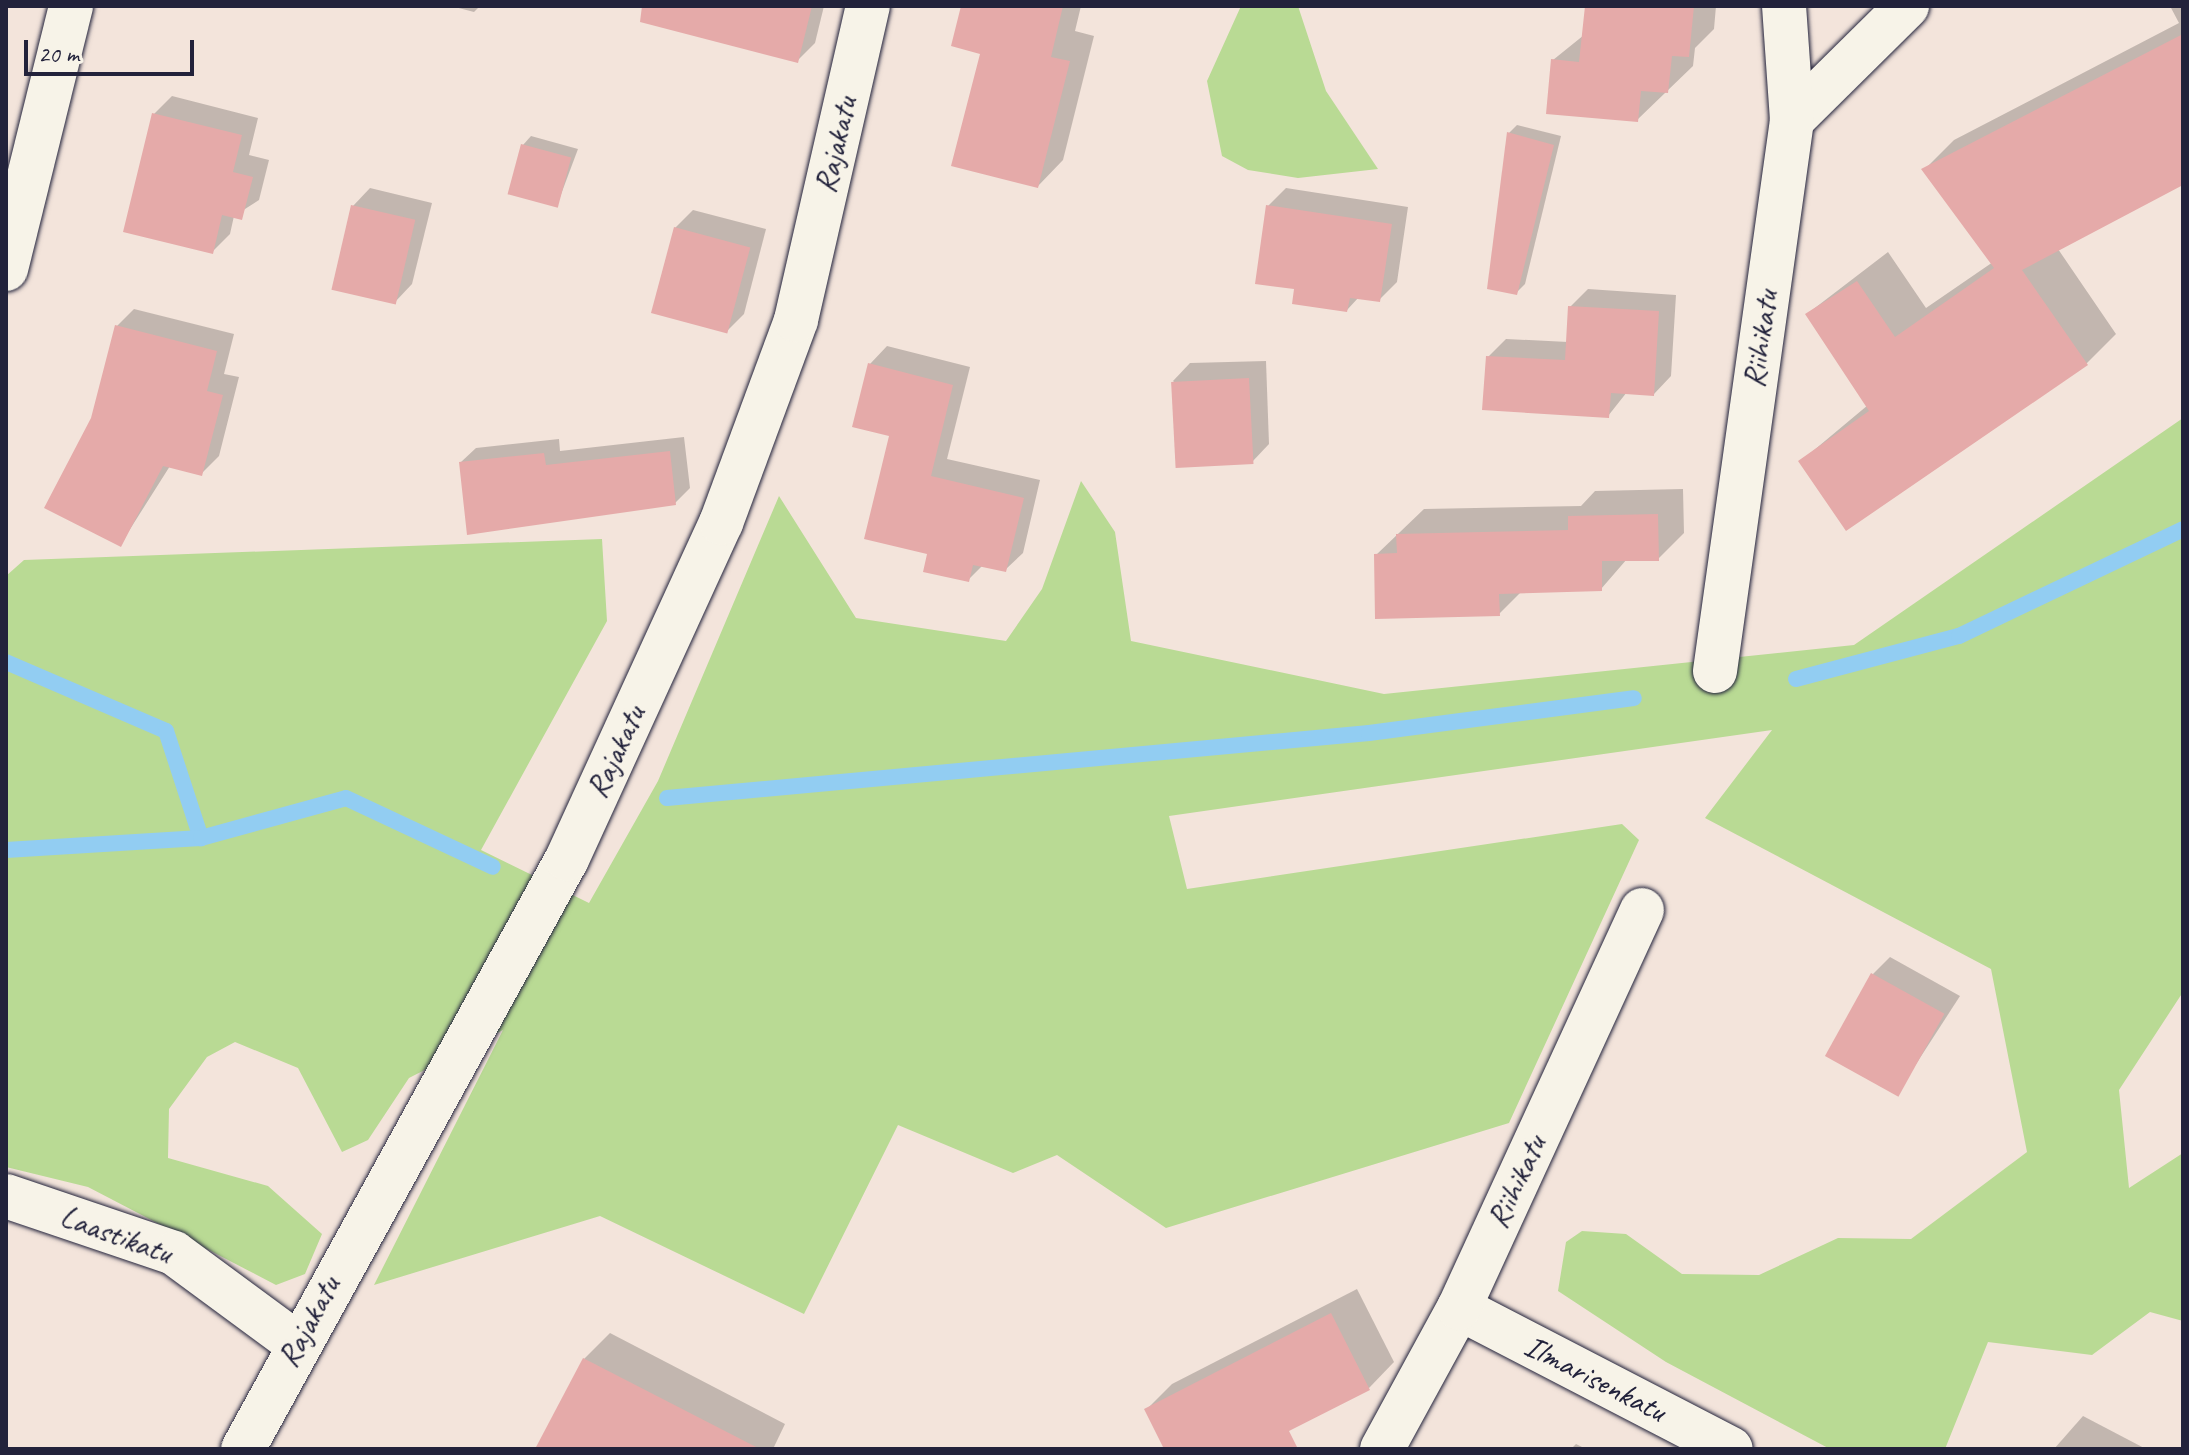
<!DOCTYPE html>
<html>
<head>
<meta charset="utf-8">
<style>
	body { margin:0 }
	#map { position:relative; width:2189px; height:1455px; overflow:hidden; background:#f3e4db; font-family:Caveat,sans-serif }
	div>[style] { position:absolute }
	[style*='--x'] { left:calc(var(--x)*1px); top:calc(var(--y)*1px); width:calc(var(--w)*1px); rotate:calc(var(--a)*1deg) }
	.green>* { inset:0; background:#b9da94 }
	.shadow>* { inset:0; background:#0003 }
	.stream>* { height:16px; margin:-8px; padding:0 8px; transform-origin:8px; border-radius:8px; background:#92cdf2 }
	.building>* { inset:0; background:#e5aaa9; transform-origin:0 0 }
	.roads { filter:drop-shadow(0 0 2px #22223b) drop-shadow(0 0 2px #22223b) }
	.minor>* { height:44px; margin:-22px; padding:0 22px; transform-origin:22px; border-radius:22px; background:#f7f3e8 }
	.tertiary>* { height:44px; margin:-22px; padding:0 22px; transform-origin:22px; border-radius:22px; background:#f7f3e8 }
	span { translate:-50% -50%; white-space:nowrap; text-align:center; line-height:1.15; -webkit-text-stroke:6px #f7f3e8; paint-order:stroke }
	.street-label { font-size:32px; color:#22223b }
	.frame { position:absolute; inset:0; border:8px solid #22223b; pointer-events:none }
	.scale { position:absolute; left:24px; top:40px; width:170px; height:36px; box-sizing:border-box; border:4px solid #22223b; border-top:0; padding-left:10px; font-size:24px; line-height:28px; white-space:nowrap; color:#22223b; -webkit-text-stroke:6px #f7f3e8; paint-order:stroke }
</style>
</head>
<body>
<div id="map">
	<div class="green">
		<div style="clip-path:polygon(1241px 6px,1298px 6px,1326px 91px,1378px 169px,1298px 178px,1248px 170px,1222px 156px,1207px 81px)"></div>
		<div style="clip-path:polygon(2183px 418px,2183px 992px,2119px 1090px,2129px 1188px,2183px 1153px,2183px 1321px,2150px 1312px,2092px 1355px,1988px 1342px,1945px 1449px,1830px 1449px,1666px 1362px,1558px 1291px,1566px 1242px,1582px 1231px,1626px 1234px,1682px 1274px,1759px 1275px,1838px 1238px,1911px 1239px,2027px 1152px,1991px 969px,1705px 818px,1772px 730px,1169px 816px,1187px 889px,1622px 824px,1639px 840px,1509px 1123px,1166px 1228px,1057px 1155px,1013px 1173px,898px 1125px,804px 1314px,600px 1216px,374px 1285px,503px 1030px,409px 1078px,368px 1140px,342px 1152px,298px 1068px,235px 1042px,207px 1057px,169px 1109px,168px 1158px,268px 1186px,322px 1234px,305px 1274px,276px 1285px,88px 1187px,6px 1167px,6px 576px,24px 560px,602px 539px,607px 621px,481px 850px,589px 903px,658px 781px,779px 496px,856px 618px,1006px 641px,1042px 589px,1081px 481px,1115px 532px,1131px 641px,1384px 694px,1854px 645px)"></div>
	</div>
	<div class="shadow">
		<div style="clip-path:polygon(451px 6px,480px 6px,474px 12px)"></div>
		<div style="clip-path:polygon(727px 6px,824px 6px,815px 43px,798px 60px)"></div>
		<div style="clip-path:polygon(963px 6px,1081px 6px,1075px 31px,1094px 36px,1063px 160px,1038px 186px)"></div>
		<div style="clip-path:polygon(1587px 6px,1716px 6px,1714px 29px,1695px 48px,1693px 66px,1637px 120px,1553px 60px,1584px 35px)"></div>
		<div style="clip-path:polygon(2170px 6px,2183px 6px,2183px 182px,2058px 249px,2116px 334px,2087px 363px,1801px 461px,1868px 405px,1807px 314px,1888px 252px,1926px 308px,1993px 262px,1924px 170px,1954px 140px,2179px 23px)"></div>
		<div style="clip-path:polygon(172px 96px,258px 118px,249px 155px,269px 160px,259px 200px,234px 216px,230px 234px,212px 252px,154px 114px)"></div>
		<div style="clip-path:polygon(1517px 125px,1561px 136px,1525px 284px,1516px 293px,1509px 133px)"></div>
		<div style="clip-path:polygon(531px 136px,578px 149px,557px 205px,523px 145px)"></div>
		<div style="clip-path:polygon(370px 188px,432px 203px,412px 284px,395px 302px,353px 206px)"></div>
		<div style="clip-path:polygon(1286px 188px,1408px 207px,1397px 282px,1379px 300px,1359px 297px,1347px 310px,1268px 206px)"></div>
		<div style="clip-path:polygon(693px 210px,766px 229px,744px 314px,727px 331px,675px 228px)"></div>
		<div style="clip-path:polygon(1588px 289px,1676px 295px,1671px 376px,1654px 394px,1627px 392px,1608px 416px,1488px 357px,1506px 339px,1568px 342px,1570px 307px)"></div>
		<div style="clip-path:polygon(134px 309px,234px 334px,224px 374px,239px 377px,219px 456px,201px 474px,170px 466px,120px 545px,93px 419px,117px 326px)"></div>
		<div style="clip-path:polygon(887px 346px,970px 367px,947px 459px,1040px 480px,1023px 553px,1005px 570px,983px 565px,968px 580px,929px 552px,870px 364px)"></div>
		<div style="clip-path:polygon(1266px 361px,1269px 444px,1252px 462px,1173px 381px,1190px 363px)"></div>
		<div style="clip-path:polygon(684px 437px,690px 488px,675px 503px,461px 462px,476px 448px,559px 439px,560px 451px)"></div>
		<div style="clip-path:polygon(1683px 489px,1684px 533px,1658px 559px,1627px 559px,1601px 589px,1522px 591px,1499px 614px,1376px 555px,1424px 509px,1581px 506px,1595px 491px)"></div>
		<div style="clip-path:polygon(1890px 957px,1960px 996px,1896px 1095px,1873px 974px)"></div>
		<div style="clip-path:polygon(1357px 1289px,1394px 1362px,1369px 1388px,1250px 1449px,1166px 1449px,1146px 1410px,1172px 1384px)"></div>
		<div style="clip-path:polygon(610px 1333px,785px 1424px,773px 1449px,541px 1449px,584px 1359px)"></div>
		<div style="clip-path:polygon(2083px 1416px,2146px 1449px,2054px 1449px)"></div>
		<div style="clip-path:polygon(1576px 1444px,1586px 1449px,1571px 1449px)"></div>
	</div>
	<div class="stream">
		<div style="--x:6;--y:662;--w:174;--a:23.3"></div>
		<div style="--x:166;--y:731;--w:113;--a:71.9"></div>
		<div style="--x:1796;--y:679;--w:169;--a:-14.8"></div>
		<div style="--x:1959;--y:636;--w:248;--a:-25.5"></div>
		<div style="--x:667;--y:798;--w:705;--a:-5.29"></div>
		<div style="--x:1369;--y:733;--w:267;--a:-7.5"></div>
		<div style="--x:6;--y:850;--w:195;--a:-3.5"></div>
		<div style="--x:201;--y:838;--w:150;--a:-15.4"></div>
		<div style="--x:346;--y:798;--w:162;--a:25.1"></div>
	</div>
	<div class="building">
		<div style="clip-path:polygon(642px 6px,812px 6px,798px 63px,640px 22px)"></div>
		<div style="clip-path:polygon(961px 6px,1063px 6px,1051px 57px,1070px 61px,1038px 188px,951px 166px,980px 54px,951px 46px)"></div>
		<div style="clip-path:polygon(1585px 6px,1694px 6px,1689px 57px,1672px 56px,1668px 93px,1641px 91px,1638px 122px,1546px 114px,1551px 59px,1579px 62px)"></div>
		<div style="clip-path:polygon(2183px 34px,2183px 185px,2022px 270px,2088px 365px,1846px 531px,1798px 461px,1869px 411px,1805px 314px,1857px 281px,1895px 337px,1994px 268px,1921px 169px)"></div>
		<div style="clip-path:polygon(152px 113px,242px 135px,233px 172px,253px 177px,242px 220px,222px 215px,213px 254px,123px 232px)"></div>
		<div style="clip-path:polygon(1507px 132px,1554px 145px,1517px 295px,1487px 289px)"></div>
		<div style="left:521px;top:144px;width:52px;height:52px;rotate:15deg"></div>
		<div style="left:351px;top:205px;width:66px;height:87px;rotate:13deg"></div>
		<div style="clip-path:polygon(1266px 205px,1392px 224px,1380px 302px,1350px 298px,1347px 312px,1292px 304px,1294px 289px,1255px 284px)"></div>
		<div style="left:674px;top:227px;width:79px;height:89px;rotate:15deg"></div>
		<div style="clip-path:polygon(1568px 306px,1659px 311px,1654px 396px,1611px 393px,1609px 418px,1482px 410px,1486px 356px,1565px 360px)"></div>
		<div style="clip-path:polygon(115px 325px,217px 351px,207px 391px,223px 395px,202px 476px,163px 466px,121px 547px,44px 508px,91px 418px)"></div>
		<div style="clip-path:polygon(868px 363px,953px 385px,931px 476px,1024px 498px,1006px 572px,973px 565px,969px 582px,923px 572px,927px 554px,864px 539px,889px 436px,852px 427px)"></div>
		<div style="left:1249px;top:378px;width:86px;height:78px;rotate:87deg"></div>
		<div style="clip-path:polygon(670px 451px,676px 505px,467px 535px,459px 462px,544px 453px,546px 465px)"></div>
		<div style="clip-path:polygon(1658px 514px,1659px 561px,1602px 561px,1602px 591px,1499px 594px,1500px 616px,1375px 619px,1374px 554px,1397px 553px,1396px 534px,1568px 530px,1568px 516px)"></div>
		<div style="left:1871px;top:973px;width:84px;height:95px;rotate:29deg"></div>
		<div style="clip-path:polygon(1331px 1313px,1370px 1390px,1289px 1431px,1298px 1449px,1164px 1449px,1144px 1409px)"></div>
		<div style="clip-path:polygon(583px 1358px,760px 1449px,535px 1449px)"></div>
	</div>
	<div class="roads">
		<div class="minor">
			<div style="--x:1792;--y:120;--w:162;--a:-44.7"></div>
			<div style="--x:6;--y:269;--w:271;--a:-76.1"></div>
			<div style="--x:1715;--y:671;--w:556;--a:-82.04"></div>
			<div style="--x:1792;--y:120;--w:114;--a:-94"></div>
			<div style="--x:6;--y:1196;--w:177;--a:18.7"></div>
			<div style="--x:174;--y:1253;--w:152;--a:36.4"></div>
			<div style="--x:1459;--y:1308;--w:306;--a:27.4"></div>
			<div style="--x:1382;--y:1449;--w:161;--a:-61.4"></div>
			<div style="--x:1459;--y:1308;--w:438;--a:-65.3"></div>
		</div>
		<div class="tertiary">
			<div style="--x:243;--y:1449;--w:673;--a:-61.23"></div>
			<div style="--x:567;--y:859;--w:370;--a:-65.4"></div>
			<div style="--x:721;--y:523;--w:216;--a:-69.7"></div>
			<div style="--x:796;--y:320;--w:322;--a:-77.1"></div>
		</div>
	</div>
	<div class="street-label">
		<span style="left:836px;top:145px;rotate:-77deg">Rajakatu</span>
		<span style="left:1761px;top:339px;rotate:-82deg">Riihikatu</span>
		<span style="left:616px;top:752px;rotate:-65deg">Rajakatu</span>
		<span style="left:1517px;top:1182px;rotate:-65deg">Riihikatu</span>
		<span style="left:116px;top:1235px;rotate:20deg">Laastikatu</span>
		<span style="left:309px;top:1322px;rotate:-62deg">Rajakatu</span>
		<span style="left:1595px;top:1379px;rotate:27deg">Ilmarisenkatu</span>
	</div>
	<div class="frame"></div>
	<div class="scale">20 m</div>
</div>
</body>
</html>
